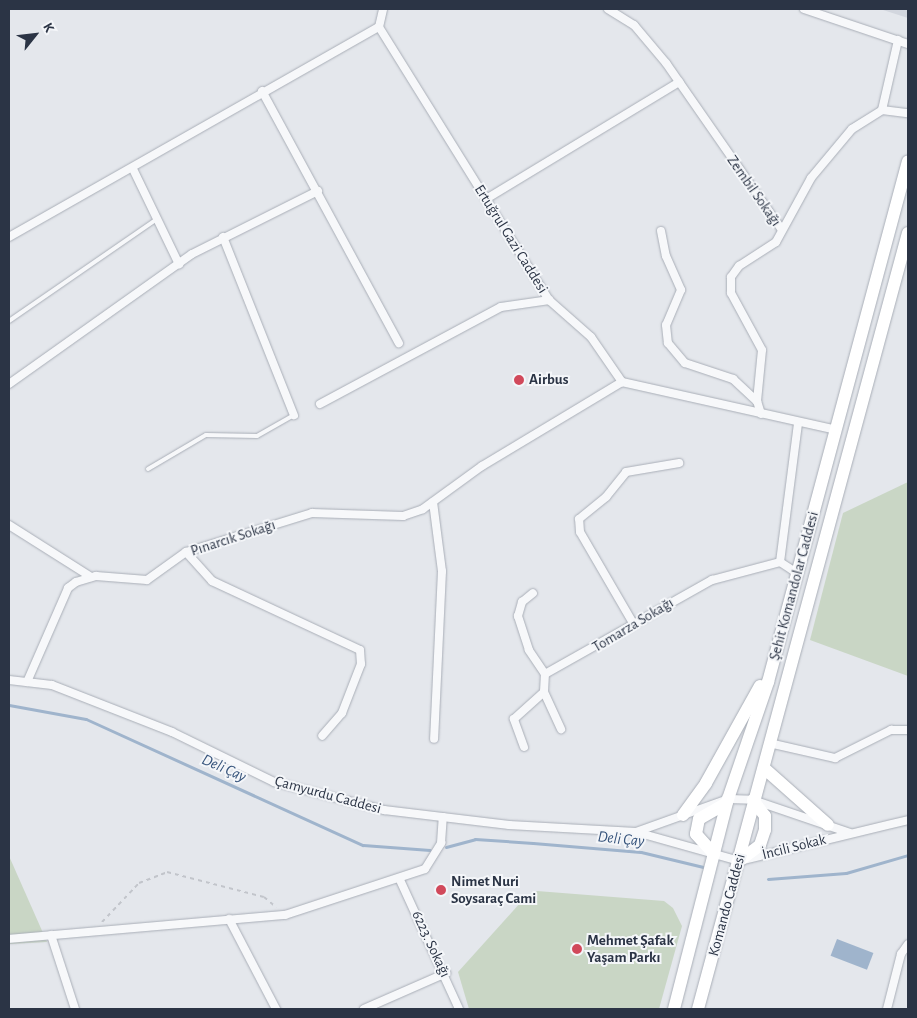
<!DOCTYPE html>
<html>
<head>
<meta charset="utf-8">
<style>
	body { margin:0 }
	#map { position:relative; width:917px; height:1018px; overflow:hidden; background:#e4e7ec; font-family:"Alegreya Sans",sans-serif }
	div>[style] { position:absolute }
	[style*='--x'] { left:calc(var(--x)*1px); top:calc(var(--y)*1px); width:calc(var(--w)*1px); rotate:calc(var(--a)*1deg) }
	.built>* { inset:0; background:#d2d6de }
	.green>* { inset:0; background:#c9d6c5 }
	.water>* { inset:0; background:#9fb4cc; transform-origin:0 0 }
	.stream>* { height:3px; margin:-1.5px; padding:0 1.5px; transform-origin:1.5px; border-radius:1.5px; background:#9fb4cc }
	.path>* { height:2px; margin-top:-1px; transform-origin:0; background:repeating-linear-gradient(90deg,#c2c5cb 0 4px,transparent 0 8px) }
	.roads { filter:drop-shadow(0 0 1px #a9aeb7) drop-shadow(0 0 1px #a9aeb7) }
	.service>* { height:4px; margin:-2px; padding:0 2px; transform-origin:2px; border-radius:2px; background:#f7f8fa }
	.minor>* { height:8px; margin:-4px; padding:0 4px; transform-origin:4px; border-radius:4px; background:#f7f8fa }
	.primary>* { height:12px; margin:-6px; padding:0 6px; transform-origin:6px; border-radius:6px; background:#fff }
	.dots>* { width:14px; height:14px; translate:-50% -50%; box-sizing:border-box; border:2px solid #f4f6f9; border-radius:50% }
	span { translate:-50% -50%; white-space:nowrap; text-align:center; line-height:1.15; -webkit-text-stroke:4px #f4f6f9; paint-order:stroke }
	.street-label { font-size:15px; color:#2b3445 }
	.poi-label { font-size:15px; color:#2b3445; font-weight:700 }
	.left { translate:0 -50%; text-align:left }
	.water-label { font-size:16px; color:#34527a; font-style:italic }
	.frame { position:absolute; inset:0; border:10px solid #2b3445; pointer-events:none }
	.north { position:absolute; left:10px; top:10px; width:50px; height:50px; -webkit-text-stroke:4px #f4f6f9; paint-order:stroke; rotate:61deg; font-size:14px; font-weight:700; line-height:20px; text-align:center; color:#2b3445 }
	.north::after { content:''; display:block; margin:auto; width:18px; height:22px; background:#2b3445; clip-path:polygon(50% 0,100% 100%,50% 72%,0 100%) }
</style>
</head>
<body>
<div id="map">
	<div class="built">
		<div style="clip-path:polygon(880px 9px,908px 9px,908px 18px)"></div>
	</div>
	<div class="green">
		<div style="clip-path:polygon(908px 482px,908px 676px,810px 640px,843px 513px)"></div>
		<div style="clip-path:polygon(9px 856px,47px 942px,9px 944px)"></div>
		<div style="clip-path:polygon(537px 891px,664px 901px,673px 908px,682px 926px,659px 1009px,469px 1009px,458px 972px,521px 902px)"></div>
	</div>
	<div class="water">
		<div style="left:837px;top:939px;width:39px;height:18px;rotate:21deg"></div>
	</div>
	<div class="stream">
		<div style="--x:9;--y:705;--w:78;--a:10.3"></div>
		<div style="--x:86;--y:719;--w:304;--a:24.5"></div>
		<div style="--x:363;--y:845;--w:67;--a:4.3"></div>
		<div style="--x:446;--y:847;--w:30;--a:-15"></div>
		<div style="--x:475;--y:839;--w:58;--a:3.9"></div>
		<div style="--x:533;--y:843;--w:108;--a:4.8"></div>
		<div style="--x:641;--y:852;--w:64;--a:13.6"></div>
		<div style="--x:768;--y:879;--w:78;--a:-4.4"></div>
		<div style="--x:846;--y:873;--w:65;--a:-16.2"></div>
	</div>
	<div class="path">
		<div style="--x:102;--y:922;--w:54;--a:-46.5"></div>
		<div style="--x:139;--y:883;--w:30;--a:-21"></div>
		<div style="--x:167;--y:872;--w:100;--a:14.5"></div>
		<div style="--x:264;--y:897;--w:16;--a:40"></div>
	</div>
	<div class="roads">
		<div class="service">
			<div style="--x:9;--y:321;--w:180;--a:-34.6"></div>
			<div style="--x:148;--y:469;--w:67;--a:-30.4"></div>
			<div style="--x:206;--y:435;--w:51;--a:1.1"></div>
			<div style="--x:257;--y:436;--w:43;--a:-29.6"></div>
		</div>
		<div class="minor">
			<div style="--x:608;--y:9;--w:31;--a:32"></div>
			<div style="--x:634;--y:25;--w:50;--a:49.9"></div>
			<div style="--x:666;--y:63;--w:203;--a:55.2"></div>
			<div style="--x:804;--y:9;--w:110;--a:18.6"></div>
			<div style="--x:379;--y:27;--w:322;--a:58.1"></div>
			<div style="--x:549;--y:300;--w:56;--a:41.4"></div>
			<div style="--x:591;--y:337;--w:55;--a:55.4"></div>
			<div style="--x:622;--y:382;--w:219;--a:12.6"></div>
			<div style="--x:379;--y:27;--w:18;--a:-77"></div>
			<div style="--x:262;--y:91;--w:287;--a:61.5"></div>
			<div style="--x:882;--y:110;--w:72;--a:-77.1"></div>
			<div style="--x:133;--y:169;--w:106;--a:64.2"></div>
			<div style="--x:486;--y:199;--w:226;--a:-31.2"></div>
			<div style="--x:661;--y:231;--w:25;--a:79"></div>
			<div style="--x:666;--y:256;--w:37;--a:66"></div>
			<div style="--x:681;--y:290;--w:38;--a:113"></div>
			<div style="--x:666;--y:325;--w:18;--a:84"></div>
			<div style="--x:668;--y:343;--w:26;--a:50"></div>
			<div style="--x:685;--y:363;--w:51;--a:18.4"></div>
			<div style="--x:733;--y:379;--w:33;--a:43"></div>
			<div style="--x:9;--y:237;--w:425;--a:-29.6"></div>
			<div style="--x:223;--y:237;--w:192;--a:68.3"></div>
			<div style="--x:9;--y:384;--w:224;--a:-35.4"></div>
			<div style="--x:192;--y:254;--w:141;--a:-26.6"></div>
			<div style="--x:320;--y:404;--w:205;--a:-28.2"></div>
			<div style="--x:501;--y:307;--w:49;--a:-8.3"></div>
			<div style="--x:761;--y:414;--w:14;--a:-107"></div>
			<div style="--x:757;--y:401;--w:51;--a:-84.4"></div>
			<div style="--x:762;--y:350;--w:65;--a:-118.5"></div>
			<div style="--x:731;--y:293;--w:16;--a:-90"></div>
			<div style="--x:731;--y:277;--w:14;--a:-54"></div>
			<div style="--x:739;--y:266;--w:44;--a:-33"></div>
			<div style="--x:776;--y:242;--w:73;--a:-61.3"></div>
			<div style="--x:811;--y:178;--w:64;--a:-50.1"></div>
			<div style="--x:852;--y:129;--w:36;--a:-32"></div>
			<div style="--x:882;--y:110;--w:26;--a:7"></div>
			<div style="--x:433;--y:502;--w:70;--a:82.6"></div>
			<div style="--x:442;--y:571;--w:168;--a:92.7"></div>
			<div style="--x:9;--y:525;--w:97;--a:32.4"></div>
			<div style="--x:186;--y:552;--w:39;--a:48"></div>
			<div style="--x:212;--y:581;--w:163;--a:25"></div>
			<div style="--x:360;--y:650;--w:14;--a:86"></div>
			<div style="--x:361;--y:664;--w:53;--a:111.2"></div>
			<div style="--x:342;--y:713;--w:30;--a:131"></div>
			<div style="--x:780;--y:562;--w:140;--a:-82.6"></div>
			<div style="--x:780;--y:562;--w:20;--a:33"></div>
			<div style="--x:633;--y:623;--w:105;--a:-120.2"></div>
			<div style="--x:580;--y:532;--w:13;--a:-94"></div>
			<div style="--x:579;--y:519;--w:35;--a:-39"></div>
			<div style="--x:606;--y:497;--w:32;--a:-51"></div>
			<div style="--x:626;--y:472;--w:54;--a:-9.6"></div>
			<div style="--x:545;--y:674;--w:192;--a:-29.4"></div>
			<div style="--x:712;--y:580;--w:70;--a:-14.8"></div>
			<div style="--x:9;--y:680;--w:43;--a:6.6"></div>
			<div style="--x:52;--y:685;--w:129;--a:21.4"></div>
			<div style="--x:172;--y:732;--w:114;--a:26.1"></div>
			<div style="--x:274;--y:782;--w:114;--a:14.3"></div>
			<div style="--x:384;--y:810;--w:126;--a:6.8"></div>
			<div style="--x:509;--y:825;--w:127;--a:3.2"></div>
			<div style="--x:636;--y:832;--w:107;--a:15.7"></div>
			<div style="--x:739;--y:861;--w:174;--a:-13.6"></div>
			<div style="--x:27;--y:682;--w:103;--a:-66.4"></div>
			<div style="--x:68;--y:588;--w:10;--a:-37"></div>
			<div style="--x:76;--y:582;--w:21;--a:-17"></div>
			<div style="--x:96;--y:576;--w:51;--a:4.5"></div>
			<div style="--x:147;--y:580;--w:48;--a:-35.7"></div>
			<div style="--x:186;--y:552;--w:132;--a:-17.2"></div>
			<div style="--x:312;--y:513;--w:91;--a:1.9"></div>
			<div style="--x:403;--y:516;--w:21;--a:-19"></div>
			<div style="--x:423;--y:509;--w:73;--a:-36.1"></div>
			<div style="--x:482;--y:466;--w:163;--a:-31"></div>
			<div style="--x:544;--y:692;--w:41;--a:65.3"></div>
			<div style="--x:769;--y:743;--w:68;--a:12.8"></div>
			<div style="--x:835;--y:758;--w:63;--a:-26.6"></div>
			<div style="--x:891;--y:730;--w:17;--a:0"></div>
			<div style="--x:524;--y:747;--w:30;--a:-110"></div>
			<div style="--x:514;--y:719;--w:40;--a:-42"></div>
			<div style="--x:544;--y:692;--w:18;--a:-87"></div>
			<div style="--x:545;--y:674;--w:29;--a:-124"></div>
			<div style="--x:529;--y:650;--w:36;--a:-108"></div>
			<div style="--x:518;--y:616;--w:15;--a:-74"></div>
			<div style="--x:522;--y:602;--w:14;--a:-39"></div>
			<div style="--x:636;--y:832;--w:98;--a:-19.7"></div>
			<div style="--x:728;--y:799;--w:25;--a:2"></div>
			<div style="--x:753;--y:800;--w:102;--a:18.8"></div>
			<div style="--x:400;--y:880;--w:142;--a:65.4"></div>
			<div style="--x:229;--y:919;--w:102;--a:62.4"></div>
			<div style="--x:51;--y:935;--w:78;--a:72"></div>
			<div style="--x:9;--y:939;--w:277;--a:-5"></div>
			<div style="--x:285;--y:915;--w:147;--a:-18.2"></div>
			<div style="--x:425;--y:869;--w:31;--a:-58"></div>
			<div style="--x:441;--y:843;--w:26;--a:-86"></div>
			<div style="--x:364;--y:1009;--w:90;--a:-23.7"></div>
			<div style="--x:887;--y:1009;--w:57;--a:-75.7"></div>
			<div style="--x:901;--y:954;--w:12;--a:-55"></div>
		</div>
		<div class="primary">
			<div style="--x:765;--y:769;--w:84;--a:41.6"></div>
			<div style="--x:683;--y:815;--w:39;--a:-54"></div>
			<div style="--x:706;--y:783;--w:111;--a:-60.9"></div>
			<div style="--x:714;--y:854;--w:27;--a:-132"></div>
			<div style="--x:696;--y:834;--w:15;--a:-79"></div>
			<div style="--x:699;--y:819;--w:32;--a:-30"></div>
			<div style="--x:739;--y:861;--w:26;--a:-37"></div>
			<div style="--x:760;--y:845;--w:16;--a:-72"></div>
			<div style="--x:765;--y:830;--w:14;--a:-90"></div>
			<div style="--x:765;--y:816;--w:20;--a:-127"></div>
			<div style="--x:674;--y:1009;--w:217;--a:-75.6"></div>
			<div style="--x:728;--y:799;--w:124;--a:-71.1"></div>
			<div style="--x:768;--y:682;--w:539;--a:-74.96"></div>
			<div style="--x:698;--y:1009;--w:804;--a:-74.86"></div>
		</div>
	</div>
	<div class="dots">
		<div style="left:519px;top:380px;background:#d1495b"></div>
		<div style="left:441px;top:890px;background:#d1495b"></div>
		<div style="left:577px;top:949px;background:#d1495b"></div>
	</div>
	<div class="street-label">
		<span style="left:754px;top:191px;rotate:55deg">Zembil Sokağı</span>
		<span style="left:511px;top:239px;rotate:58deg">Ertuğrul Gazi Caddesi</span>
		<span style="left:233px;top:538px;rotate:-18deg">Pınarcık Sokağı</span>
		<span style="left:794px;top:586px;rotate:-75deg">Şehit Komandolar Caddesi</span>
		<span style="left:633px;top:625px;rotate:-31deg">Tomarza Sokağı</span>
		<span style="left:328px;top:795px;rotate:15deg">Çamyurdu Caddesi</span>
		<span style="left:794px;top:847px;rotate:-14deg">İncili Sokak</span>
		<span style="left:727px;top:905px;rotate:-75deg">Komando Caddesi</span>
		<span style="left:431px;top:944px;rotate:65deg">6223. Sokağı</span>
	</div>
	<div class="poi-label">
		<span class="left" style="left:529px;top:380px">Airbus</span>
		<span class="left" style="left:451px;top:890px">Nimet Nuri<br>Soysaraç Cami</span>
		<span class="left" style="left:587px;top:949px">Mehmet Şafak<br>Yaşam Parkı</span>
	</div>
	<div class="water-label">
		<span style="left:224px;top:768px;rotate:24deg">Deli Çay</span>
		<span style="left:621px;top:839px;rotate:6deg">Deli Çay</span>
	</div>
	<div class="frame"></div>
	<div class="north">K</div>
</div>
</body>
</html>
